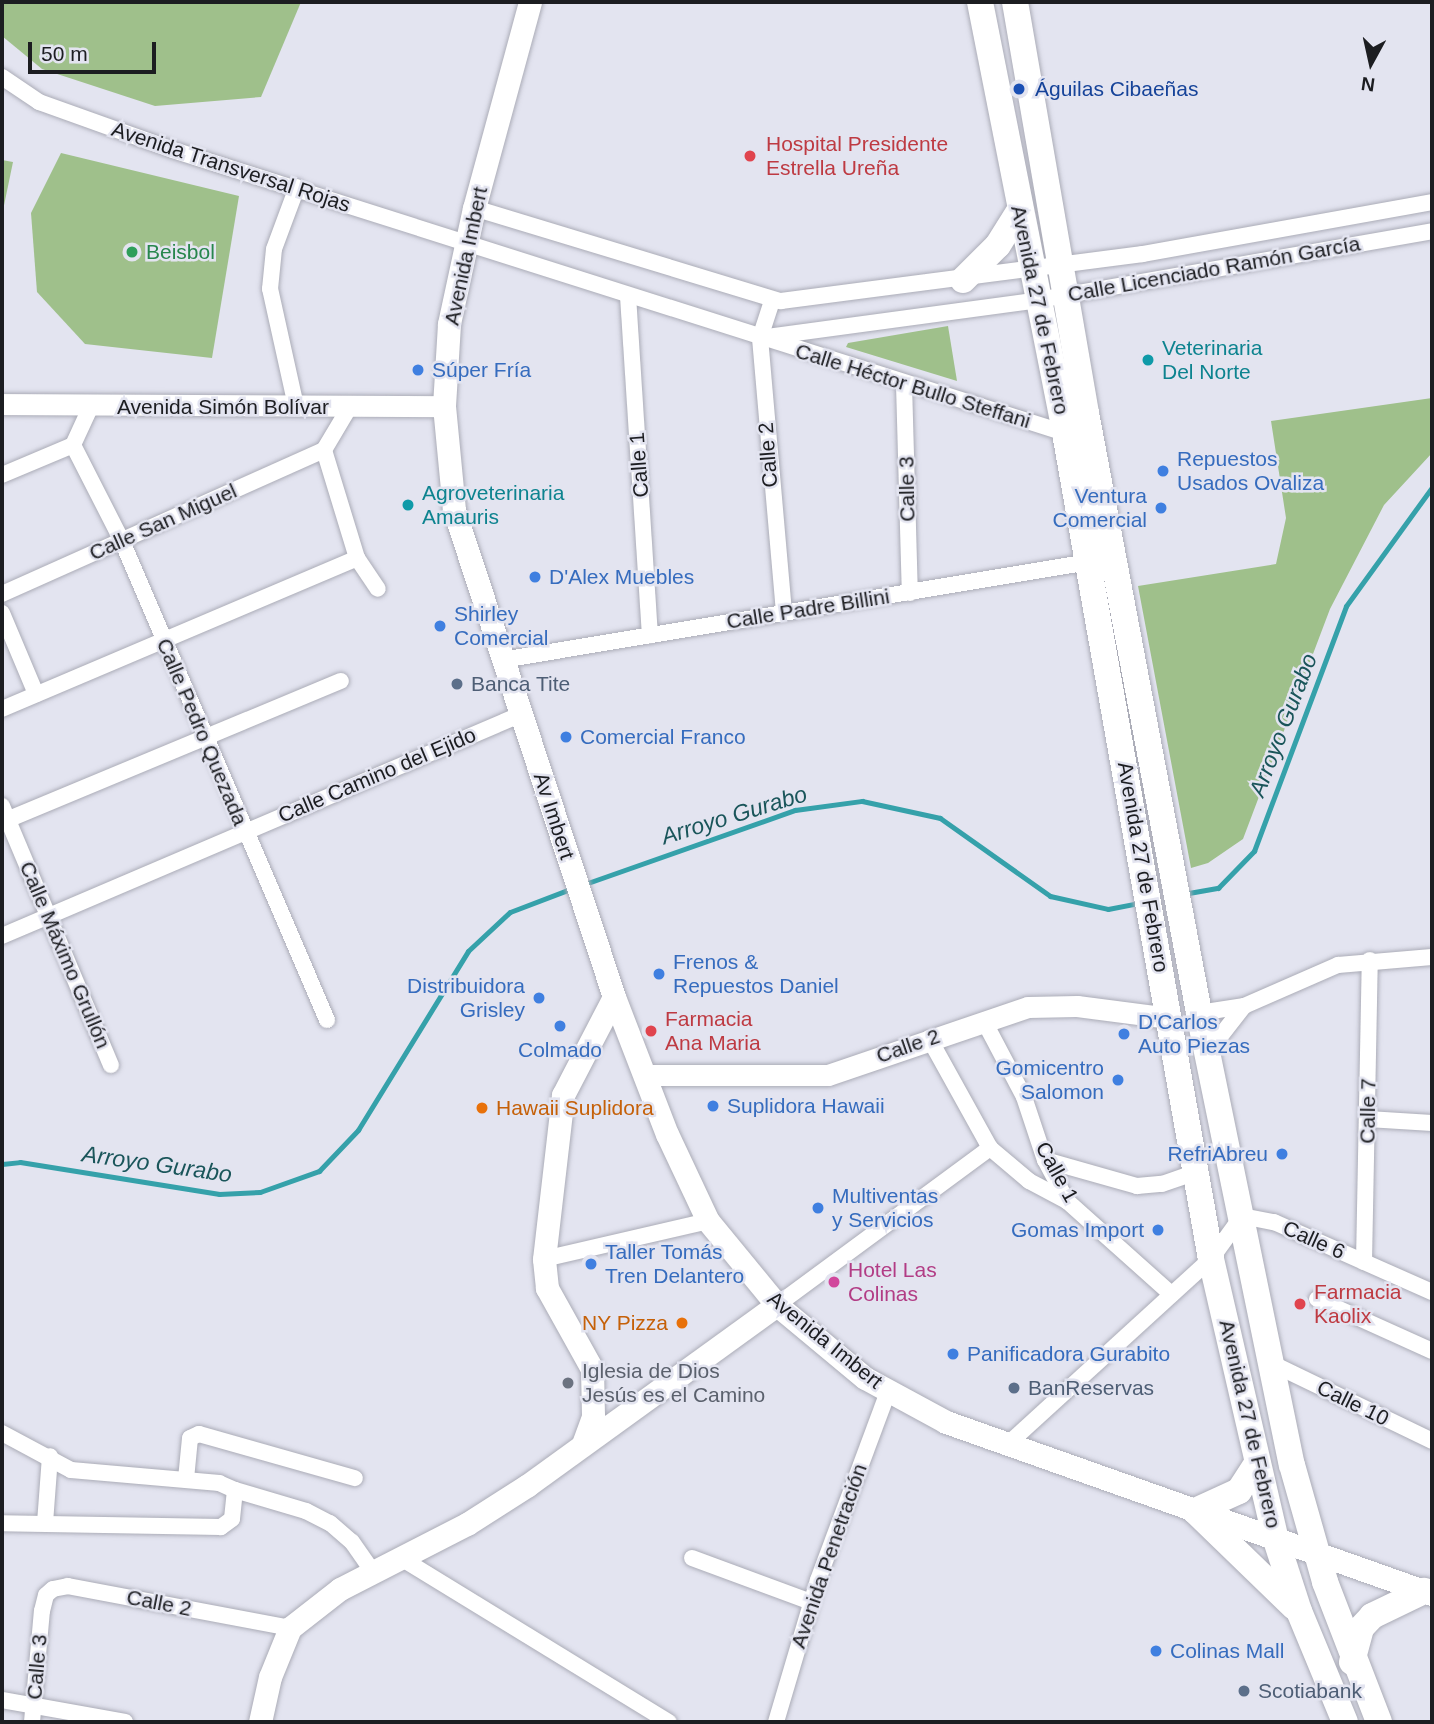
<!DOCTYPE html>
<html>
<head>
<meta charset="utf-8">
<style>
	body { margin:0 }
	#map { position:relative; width:1434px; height:1724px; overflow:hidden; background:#e3e4f0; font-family:Helvetica,sans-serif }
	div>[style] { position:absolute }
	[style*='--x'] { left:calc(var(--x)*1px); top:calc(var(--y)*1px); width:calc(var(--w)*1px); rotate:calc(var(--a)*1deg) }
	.green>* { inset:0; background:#9fc08b }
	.stream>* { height:5px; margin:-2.5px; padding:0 2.5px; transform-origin:2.5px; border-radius:2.5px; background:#35a1aa }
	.roads { filter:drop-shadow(0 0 2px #abacb7) drop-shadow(0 0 2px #abacb7) }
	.minor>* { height:16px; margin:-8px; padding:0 8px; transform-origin:8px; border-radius:8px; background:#fff }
	.tertiary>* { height:21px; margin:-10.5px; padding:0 10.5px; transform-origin:10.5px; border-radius:10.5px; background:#fff }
	.secondary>* { height:23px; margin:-11.5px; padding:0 11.5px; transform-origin:11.5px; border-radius:11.5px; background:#fff }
	.primary>* { height:26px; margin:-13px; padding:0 13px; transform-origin:13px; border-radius:13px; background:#fff }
	.dots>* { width:19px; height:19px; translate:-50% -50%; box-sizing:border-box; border:4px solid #e3e4f0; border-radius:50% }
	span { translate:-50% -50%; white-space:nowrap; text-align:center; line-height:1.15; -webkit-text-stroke:5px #e3e4f0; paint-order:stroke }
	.transit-label { font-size:21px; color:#164399 }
	.left { translate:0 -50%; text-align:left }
	.health-label { font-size:21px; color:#be3a42 }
	.street-label { font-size:21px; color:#1c1d21 }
	.leisure-label { font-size:21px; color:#27864d }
	.culture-label { font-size:21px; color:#0d838f }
	.shop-label { font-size:21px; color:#366cbe }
	.right { translate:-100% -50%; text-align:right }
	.service-label { font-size:21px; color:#4e5e75 }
	.food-label { font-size:21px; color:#c56008 }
	.hotel-label { font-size:21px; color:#b23c85 }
	.worship-label { font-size:21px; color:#5b616d }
	.water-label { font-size:23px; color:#1a555a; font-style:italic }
	.frame { position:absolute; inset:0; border:4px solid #1c1d21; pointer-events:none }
	.north { position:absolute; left:1336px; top:28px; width:70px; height:70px; -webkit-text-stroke:5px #e3e4f0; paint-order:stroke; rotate:188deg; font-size:19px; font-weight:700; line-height:28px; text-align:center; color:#1c1d21 }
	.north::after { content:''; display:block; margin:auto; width:24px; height:32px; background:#1c1d21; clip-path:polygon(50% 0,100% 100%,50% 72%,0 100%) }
	.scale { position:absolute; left:28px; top:42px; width:128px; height:32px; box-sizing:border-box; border:4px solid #1c1d21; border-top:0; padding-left:9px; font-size:21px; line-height:24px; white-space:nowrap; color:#1c1d21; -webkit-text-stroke:5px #e3e4f0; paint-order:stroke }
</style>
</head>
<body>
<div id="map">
	<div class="green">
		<div style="clip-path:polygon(2px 2px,301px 2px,261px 97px,155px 106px,42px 69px,2px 36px)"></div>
		<div style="clip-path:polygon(61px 153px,239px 196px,212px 358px,85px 344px,37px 292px,31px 213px)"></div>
		<div style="clip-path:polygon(2px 160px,13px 162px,2px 215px)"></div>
		<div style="clip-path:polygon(948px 326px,957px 381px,846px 347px,848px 343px)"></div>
		<div style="clip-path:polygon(1432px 398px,1432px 453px,1384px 505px,1330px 609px,1243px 839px,1208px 863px,1191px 868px,1138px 586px,1276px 564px,1286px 518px,1271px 421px)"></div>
	</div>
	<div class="stream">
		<div style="--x:582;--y:885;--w:226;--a:-19.4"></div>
		<div style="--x:795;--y:810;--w:68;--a:-7.7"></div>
		<div style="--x:862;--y:801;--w:80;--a:12.3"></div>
		<div style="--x:940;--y:818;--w:135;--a:35.3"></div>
		<div style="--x:1050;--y:896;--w:59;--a:12.6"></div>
		<div style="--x:1108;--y:909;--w:32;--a:-11"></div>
		<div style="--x:1183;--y:894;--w:36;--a:-10"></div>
		<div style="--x:1218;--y:888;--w:52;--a:-45.8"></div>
		<div style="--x:1254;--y:851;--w:262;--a:-69.4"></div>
		<div style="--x:1346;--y:606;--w:147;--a:-54.1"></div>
		<div style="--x:2;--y:1164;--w:18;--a:-6"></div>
		<div style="--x:20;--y:1162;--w:202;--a:9.1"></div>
		<div style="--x:219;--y:1194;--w:41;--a:-2.8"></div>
		<div style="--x:260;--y:1192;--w:63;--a:-19.6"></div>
		<div style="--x:319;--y:1171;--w:57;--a:-46.4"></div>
		<div style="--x:358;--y:1130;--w:210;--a:-58.4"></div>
		<div style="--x:468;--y:951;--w:57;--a:-42.9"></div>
		<div style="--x:510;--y:912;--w:67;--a:-20.9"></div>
	</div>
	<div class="roads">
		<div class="minor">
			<div style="--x:2;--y:77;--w:45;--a:34"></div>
			<div style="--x:39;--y:102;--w:142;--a:19.7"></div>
			<div style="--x:173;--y:150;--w:936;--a:17.6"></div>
			<div style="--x:474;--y:208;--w:321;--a:16.9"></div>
			<div style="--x:781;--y:301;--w:365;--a:-7.4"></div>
			<div style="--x:1143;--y:254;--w:294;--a:-10.2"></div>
			<div style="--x:628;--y:296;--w:340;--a:86.3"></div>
			<div style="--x:772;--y:301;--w:39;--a:108"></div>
			<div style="--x:760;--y:338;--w:274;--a:85"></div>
			<div style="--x:766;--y:337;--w:275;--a:-7.7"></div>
			<div style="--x:1038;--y:300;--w:400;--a:-9.9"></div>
			<div style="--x:904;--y:384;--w:209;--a:88.4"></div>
			<div style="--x:296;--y:406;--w:120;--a:-102.5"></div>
			<div style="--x:270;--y:289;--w:40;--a:-84.3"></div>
			<div style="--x:274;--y:249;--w:66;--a:-69.6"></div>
			<div style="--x:349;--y:408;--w:49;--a:120.8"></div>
			<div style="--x:324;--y:450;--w:113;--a:73"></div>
			<div style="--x:357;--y:558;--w:37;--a:56"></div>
			<div style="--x:73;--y:445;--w:108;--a:63"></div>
			<div style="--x:122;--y:541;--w:521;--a:66.83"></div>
			<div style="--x:2;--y:475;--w:77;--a:-22.9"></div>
			<div style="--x:73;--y:445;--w:43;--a:-65.2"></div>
			<div style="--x:2;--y:594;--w:353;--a:-24.1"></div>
			<div style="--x:2;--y:613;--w:88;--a:67.2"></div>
			<div style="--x:502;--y:660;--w:601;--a:-9.48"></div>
			<div style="--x:2;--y:709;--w:386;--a:-23"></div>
			<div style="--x:2;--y:806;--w:281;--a:67.2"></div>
			<div style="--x:2;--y:822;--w:367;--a:-22.6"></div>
			<div style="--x:2;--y:936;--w:565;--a:-23.12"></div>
			<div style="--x:1199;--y:1013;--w:46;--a:-8.8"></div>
			<div style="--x:1244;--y:1006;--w:103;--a:-23.6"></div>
			<div style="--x:1338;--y:965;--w:94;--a:-4.9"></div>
			<div style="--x:984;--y:1021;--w:86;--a:62.2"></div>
			<div style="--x:1024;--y:1097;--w:66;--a:71.6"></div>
			<div style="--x:1045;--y:1160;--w:47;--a:61.8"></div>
			<div style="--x:1067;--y:1201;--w:140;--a:41.8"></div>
			<div style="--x:929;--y:1038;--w:126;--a:61"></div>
			<div style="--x:990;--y:1148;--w:51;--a:40.2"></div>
			<div style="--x:1029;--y:1181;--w:43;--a:27.8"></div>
			<div style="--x:1208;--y:1052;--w:58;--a:-52"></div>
			<div style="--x:1368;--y:1119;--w:64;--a:3.6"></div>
			<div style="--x:1045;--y:1160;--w:96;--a:15.8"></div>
			<div style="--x:1137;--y:1186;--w:25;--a:-5"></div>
			<div style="--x:1162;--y:1184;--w:34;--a:-19"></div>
			<div style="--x:544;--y:1259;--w:168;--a:-13"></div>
			<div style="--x:1364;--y:1262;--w:302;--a:-88.9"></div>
			<div style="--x:1317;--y:1299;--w:126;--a:24.3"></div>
			<div style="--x:777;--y:1305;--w:265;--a:-36.4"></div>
			<div style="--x:1273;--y:1364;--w:177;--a:25.8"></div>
			<div style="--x:2;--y:1433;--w:78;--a:28.2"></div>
			<div style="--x:71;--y:1470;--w:149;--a:5"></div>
			<div style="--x:219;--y:1483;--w:17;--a:24"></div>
			<div style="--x:235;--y:1490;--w:29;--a:96"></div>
			<div style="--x:232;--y:1519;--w:14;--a:144"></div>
			<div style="--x:221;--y:1527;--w:219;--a:-179"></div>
			<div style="--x:1007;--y:1445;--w:276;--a:-42.4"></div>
			<div style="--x:1211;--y:1259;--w:53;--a:-54.2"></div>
			<div style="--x:1242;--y:1216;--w:33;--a:11"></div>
			<div style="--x:1274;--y:1222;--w:173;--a:23.9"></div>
			<div style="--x:186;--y:1479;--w:41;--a:-84.4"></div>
			<div style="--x:190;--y:1438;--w:10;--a:-24"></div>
			<div style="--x:199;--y:1434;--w:162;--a:15.8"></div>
			<div style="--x:235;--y:1490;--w:74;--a:16.5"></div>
			<div style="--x:306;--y:1511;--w:27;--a:27"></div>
			<div style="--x:330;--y:1523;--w:29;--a:41"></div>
			<div style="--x:352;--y:1542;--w:37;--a:55"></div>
			<div style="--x:45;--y:1523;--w:67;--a:-85.7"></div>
			<div style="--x:401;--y:1558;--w:314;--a:31.5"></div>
			<div style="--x:692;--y:1558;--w:127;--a:20.3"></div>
			<div style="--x:2;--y:1700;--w:125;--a:10.1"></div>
			<div style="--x:32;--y:1722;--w:111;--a:-84.9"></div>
			<div style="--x:42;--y:1611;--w:16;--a:-76"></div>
			<div style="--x:46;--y:1595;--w:9;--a:-41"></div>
			<div style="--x:53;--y:1589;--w:15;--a:-11"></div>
			<div style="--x:68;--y:1586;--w:226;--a:10.7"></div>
			<div style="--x:776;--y:1722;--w:148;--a:-73.5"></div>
			<div style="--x:818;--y:1580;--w:201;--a:-69.6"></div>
		</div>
		<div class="tertiary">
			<div style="--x:2;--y:404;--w:442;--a:0.3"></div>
			<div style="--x:645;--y:1075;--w:183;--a:0"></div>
			<div style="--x:828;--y:1075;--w:211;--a:-18.8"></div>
			<div style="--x:1028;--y:1007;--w:49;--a:-1.2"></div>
			<div style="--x:1077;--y:1006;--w:93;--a:7.4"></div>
		</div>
		<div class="secondary">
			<div style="--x:530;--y:2;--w:213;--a:105.2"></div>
			<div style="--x:474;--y:208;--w:119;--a:102.2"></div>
			<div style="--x:449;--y:324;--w:82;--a:93.5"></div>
			<div style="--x:444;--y:406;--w:104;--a:84.5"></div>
			<div style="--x:454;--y:510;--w:513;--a:71.81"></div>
			<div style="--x:614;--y:997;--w:147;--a:68.9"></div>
			<div style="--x:667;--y:1134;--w:96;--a:64.8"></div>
			<div style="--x:708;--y:1221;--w:109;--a:50.6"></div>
			<div style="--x:777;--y:1305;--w:114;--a:39.7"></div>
			<div style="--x:865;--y:1378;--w:92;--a:28.5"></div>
			<div style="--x:946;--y:1422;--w:516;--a:19.49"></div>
			<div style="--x:583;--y:1444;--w:30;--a:-70"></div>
			<div style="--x:593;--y:1416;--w:47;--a:-91.2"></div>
			<div style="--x:592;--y:1369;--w:93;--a:-119.1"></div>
			<div style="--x:547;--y:1288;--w:29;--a:-96"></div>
			<div style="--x:544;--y:1259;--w:165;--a:-83.4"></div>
			<div style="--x:563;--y:1095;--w:110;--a:-62.5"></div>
			<div style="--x:260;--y:1722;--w:46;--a:-77.5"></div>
			<div style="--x:270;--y:1677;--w:53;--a:-67.8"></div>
			<div style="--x:290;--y:1628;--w:63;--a:-38"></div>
			<div style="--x:340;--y:1589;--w:143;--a:-27.1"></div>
			<div style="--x:467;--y:1524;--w:72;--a:-32.6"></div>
			<div style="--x:528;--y:1485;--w:307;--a:-35.9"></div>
		</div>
		<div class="primary">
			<div style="--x:980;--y:2;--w:439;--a:78.8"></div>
			<div style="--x:1065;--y:433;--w:839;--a:79.98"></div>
			<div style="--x:1211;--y:1259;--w:288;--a:77"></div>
			<div style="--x:1276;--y:1540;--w:75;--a:72.1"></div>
			<div style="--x:1299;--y:1611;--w:120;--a:67.5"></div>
			<div style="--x:1015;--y:2;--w:417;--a:80.2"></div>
			<div style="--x:1086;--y:413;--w:611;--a:79.33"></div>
			<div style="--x:1199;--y:1013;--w:461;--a:78.4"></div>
			<div style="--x:1292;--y:1465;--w:122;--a:74.2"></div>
			<div style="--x:1325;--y:1582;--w:150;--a:68.9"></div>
			<div style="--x:963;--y:280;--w:49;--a:-45"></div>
			<div style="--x:998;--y:245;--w:39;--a:-58"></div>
			<div style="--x:1195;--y:1511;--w:138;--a:44.1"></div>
			<div style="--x:1195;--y:1511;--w:48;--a:-24.4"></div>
			<div style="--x:1239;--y:1491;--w:33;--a:-57"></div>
			<div style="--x:1352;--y:1662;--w:35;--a:-75"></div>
			<div style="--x:1361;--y:1628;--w:16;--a:-47"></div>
			<div style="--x:1372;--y:1616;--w:58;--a:-25.7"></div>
		</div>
	</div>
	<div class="dots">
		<div style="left:1019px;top:89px;background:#1a4fb4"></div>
		<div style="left:750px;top:156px;background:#e0444e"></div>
		<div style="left:132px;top:252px;background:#2e9e5b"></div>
		<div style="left:1148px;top:360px;background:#0f9aa8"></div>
		<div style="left:418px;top:370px;background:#3f7fe0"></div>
		<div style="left:1163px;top:471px;background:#3f7fe0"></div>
		<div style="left:408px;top:505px;background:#0f9aa8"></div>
		<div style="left:1161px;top:508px;background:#3f7fe0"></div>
		<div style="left:535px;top:577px;background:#3f7fe0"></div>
		<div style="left:440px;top:626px;background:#3f7fe0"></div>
		<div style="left:457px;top:684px;background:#5c6f8a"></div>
		<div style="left:566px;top:737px;background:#3f7fe0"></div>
		<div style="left:659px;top:974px;background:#3f7fe0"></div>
		<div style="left:539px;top:998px;background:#3f7fe0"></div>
		<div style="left:560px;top:1026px;background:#3f7fe0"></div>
		<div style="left:651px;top:1031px;background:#e0444e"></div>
		<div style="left:1124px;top:1034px;background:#3f7fe0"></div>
		<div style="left:1118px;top:1080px;background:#3f7fe0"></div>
		<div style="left:713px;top:1106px;background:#3f7fe0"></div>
		<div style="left:482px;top:1108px;background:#e8710a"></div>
		<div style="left:1282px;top:1154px;background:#3f7fe0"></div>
		<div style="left:818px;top:1208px;background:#3f7fe0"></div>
		<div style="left:1158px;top:1230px;background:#3f7fe0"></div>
		<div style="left:591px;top:1264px;background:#3f7fe0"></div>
		<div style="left:834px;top:1282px;background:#d1479c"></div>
		<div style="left:1300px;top:1304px;background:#e0444e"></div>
		<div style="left:682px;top:1323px;background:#e8710a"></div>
		<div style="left:953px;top:1354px;background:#3f7fe0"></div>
		<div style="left:568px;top:1383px;background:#6b7280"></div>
		<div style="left:1014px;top:1388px;background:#5c6f8a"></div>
		<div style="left:1156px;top:1651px;background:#3f7fe0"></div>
		<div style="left:1244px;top:1691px;background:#5c6f8a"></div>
	</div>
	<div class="transit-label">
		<span class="left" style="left:1035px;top:89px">Águilas Cibaeñas</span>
	</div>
	<div class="health-label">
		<span class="left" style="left:766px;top:156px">Hospital Presidente<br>Estrella Ureña</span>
		<span class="left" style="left:665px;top:1031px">Farmacia<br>Ana Maria</span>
		<span class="left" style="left:1314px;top:1304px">Farmacia<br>Kaolix</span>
	</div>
	<div class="street-label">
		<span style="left:231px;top:167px;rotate:18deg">Avenida Transversal Rojas</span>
		<span style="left:466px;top:256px;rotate:-78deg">Avenida Imbert</span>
		<span style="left:1214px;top:269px;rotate:-10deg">Calle Licenciado Ramón García</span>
		<span style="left:1040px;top:310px;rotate:78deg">Avenida 27 de Febrero</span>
		<span style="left:913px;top:386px;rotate:17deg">Calle Héctor Bullo Steffani</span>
		<span style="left:223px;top:407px">Avenida Simón Bolívar</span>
		<span style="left:768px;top:455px;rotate:-94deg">Calle 2</span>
		<span style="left:639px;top:465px;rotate:-94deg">Calle 1</span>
		<span style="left:907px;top:489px;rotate:-91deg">Calle 3</span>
		<span style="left:163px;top:522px;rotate:-24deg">Calle San Miguel</span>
		<span style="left:808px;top:609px;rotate:-9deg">Calle Padre Billini</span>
		<span style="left:202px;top:732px;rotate:67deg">Calle Pedro Quezada</span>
		<span style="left:377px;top:775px;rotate:-23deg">Calle Camino del Ejido</span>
		<span style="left:554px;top:816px;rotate:72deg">Av Imbert</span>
		<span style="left:1143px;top:867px;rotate:80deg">Avenida 27 de Febrero</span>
		<span style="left:65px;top:955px;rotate:67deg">Calle Máximo Grullón</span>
		<span style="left:908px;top:1046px;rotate:-19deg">Calle 2</span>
		<span style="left:1368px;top:1111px;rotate:-89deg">Calle 7</span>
		<span style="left:1057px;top:1172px;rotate:61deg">Calle 1</span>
		<span style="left:1314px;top:1240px;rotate:24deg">Calle 6</span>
		<span style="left:825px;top:1340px;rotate:39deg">Avenida Imbert</span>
		<span style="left:1353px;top:1403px;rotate:26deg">Calle 10</span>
		<span style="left:1250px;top:1424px;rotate:77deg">Avenida 27 de Febrero</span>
		<span style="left:829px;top:1556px;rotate:-71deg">Avenida Penetración</span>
		<span style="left:159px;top:1603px;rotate:11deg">Calle 2</span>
		<span style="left:37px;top:1667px;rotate:-85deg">Calle 3</span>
	</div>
	<div class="leisure-label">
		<span class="left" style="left:146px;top:252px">Beisbol</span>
	</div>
	<div class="culture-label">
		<span class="left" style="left:1162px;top:360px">Veterinaria<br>Del Norte</span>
		<span class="left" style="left:422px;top:505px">Agroveterinaria<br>Amauris</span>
	</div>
	<div class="shop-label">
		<span class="left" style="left:432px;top:370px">Súper Fría</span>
		<span class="left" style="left:1177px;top:471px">Repuestos<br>Usados Ovaliza</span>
		<span class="right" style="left:1147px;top:508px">Ventura<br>Comercial</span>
		<span class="left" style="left:549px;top:577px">D'Alex Muebles</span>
		<span class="left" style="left:454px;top:626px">Shirley<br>Comercial</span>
		<span class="left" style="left:580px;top:737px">Comercial Franco</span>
		<span class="left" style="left:673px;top:974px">Frenos &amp;<br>Repuestos Daniel</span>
		<span class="right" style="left:525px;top:998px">Distribuidora<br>Grisley</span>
		<span class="left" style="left:1138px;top:1034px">D'Carlos<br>Auto Piezas</span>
		<span style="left:560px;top:1050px">Colmado</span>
		<span class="right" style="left:1104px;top:1080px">Gomicentro<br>Salomon</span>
		<span class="left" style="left:727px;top:1106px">Suplidora Hawaii</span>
		<span class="right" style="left:1268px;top:1154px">RefriAbreu</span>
		<span class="left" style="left:832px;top:1208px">Multiventas<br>y Servicios</span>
		<span class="right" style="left:1144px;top:1230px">Gomas Import</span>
		<span class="left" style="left:605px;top:1264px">Taller Tomás<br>Tren Delantero</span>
		<span class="left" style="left:967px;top:1354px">Panificadora Gurabito</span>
		<span class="left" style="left:1170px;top:1651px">Colinas Mall</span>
	</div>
	<div class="service-label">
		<span class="left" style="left:471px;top:684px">Banca Tite</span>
		<span class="left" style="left:1028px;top:1388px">BanReservas</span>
		<span class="left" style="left:1258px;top:1691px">Scotiabank</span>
	</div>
	<div class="food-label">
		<span class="left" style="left:496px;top:1108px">Hawaii Suplidora</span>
		<span class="right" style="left:668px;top:1323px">NY Pizza</span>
	</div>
	<div class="hotel-label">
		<span class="left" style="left:848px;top:1282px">Hotel Las<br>Colinas</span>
	</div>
	<div class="worship-label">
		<span class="left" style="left:582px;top:1383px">Iglesia de Dios<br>Jesús es el Camino</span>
	</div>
	<div class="water-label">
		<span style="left:1283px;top:725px;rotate:-69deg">Arroyo Gurabo</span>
		<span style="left:734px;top:815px;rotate:-17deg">Arroyo Gurabo</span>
		<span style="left:157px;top:1164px;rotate:8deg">Arroyo Gurabo</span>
	</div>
	<div class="frame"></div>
	<div class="north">N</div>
	<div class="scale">50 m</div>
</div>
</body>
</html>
